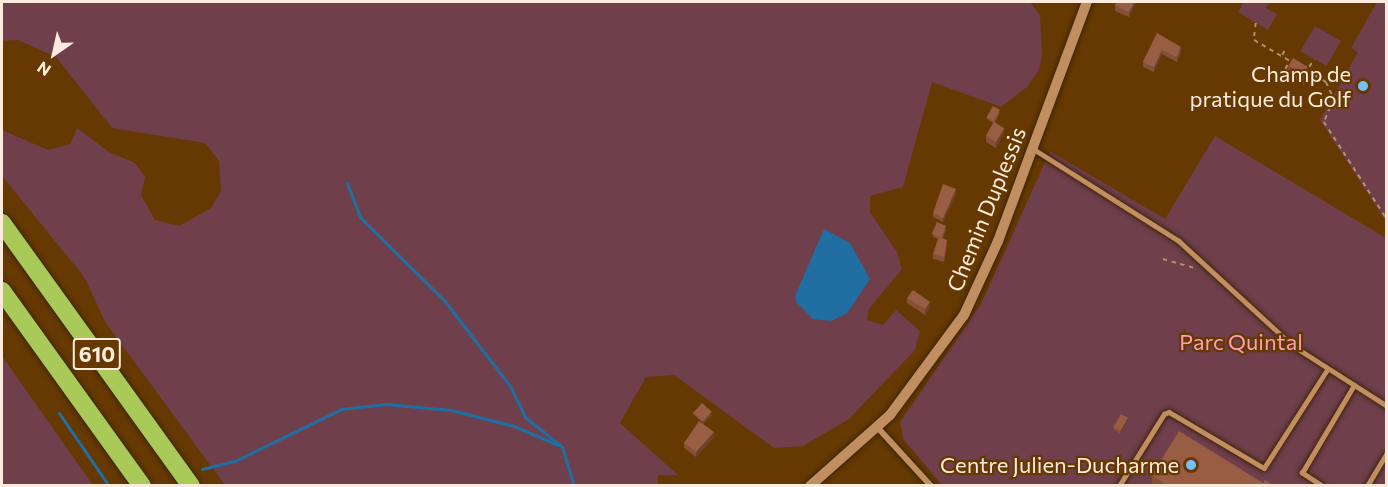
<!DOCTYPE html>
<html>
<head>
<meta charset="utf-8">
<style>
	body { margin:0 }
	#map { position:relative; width:1388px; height:487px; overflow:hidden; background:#653901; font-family:Commissioner,sans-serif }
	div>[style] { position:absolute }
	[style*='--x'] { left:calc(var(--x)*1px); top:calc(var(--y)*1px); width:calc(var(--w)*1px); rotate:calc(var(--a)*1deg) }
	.green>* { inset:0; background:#6f3f4c; transform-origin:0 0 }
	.water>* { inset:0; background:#206ea2 }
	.stream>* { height:3px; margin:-1.5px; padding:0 1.5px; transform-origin:1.5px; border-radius:1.5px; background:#206ea2 }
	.path>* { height:1.5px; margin-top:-0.75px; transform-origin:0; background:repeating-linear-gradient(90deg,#af906c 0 4.5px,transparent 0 9px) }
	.roads { filter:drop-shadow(0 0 2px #3d250c) drop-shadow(0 0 2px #3d250c) }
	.service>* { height:4.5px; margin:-2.25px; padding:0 2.25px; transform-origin:2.25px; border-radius:2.25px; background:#c18e5f }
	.minor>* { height:6px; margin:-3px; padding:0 3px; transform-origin:3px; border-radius:3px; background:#c18e5f }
	.tertiary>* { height:10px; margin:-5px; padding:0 5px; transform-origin:5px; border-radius:5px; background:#c18e5f }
	.motorway>* { height:18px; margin:-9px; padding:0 9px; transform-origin:9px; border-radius:9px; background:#a9ca58 }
	.wall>* { inset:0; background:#84503a }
	.shaded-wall>* { inset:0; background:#6b4130 }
	.building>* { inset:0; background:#995d44; transform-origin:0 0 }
	.dots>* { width:16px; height:16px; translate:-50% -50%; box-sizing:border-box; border:3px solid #653901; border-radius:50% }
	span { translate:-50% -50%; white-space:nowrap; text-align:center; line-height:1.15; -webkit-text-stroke:4.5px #653901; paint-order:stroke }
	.shield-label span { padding:2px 4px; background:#653901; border:2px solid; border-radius:4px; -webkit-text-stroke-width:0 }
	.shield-label { font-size:21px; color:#fdecde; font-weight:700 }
	.poi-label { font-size:22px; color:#fdecde }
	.right { translate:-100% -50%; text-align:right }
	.street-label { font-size:22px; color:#fdecde }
	.park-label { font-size:22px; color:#fb9fb6 }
	.frame { position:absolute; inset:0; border:3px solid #fdecde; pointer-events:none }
	.north { position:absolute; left:24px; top:24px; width:60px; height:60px; -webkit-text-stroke:4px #653901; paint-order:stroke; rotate:214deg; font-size:16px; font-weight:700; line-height:24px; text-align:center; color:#fdecde }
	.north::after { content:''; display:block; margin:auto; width:21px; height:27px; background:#fdecde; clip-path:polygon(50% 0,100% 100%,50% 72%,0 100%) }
</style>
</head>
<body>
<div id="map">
	<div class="green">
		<div style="clip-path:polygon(2px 2px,1030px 2px,1040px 15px,1042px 55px,1039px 70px,1027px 87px,1001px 107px,932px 82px,903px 187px,870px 196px,870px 212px,897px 252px,902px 269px,869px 309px,867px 320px,883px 325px,896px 310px,920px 331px,915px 350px,849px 419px,803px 446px,774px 448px,674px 375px,646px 377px,620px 423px,678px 475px,658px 475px,658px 485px,225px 485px,105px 322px,85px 278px,2px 176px,2px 130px,48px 150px,70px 144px,77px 128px,109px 152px,135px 163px,145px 177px,141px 195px,155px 220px,179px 226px,211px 208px,221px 191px,219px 161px,205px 143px,112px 128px,56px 57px,18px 40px,2px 41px)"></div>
		<div style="clip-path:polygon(1244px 2px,1270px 2px,1266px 8px,1277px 14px,1268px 30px,1238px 12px)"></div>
		<div style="clip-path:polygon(1377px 2px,1386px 2px,1386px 221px,1320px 120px,1358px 52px,1351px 48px)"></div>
		<div style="left:1315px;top:26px;width:30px;height:29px;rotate:30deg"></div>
		<div style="clip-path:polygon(1215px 136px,1386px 238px,1386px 485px,942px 485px,903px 439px,900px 422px,981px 304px,1050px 151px,1165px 219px)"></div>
		<div style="clip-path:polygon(2px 356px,40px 410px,93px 485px,2px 485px)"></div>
	</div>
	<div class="water">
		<div style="clip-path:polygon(824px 229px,850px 243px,870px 279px,847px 313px,831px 321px,813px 319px,796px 302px,795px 296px)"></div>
	</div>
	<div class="stream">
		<div style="--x:347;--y:183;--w:36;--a:69"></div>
		<div style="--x:360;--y:217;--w:118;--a:44.7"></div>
		<div style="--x:444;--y:300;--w:108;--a:52.5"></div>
		<div style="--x:510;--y:386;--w:34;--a:64"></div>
		<div style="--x:525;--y:417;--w:48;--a:39"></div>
		<div style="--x:562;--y:447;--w:41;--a:72.9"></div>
		<div style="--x:59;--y:413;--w:88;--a:55.6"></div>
		<div style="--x:202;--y:469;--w:34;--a:-14"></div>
		<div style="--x:235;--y:461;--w:118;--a:-26.1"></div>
		<div style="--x:341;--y:409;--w:45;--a:-6.3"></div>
		<div style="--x:386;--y:404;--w:65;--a:5.3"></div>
		<div style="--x:451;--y:410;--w:65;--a:14.3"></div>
		<div style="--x:514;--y:426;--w:48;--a:23.4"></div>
	</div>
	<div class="path">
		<div style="--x:1256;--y:23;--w:17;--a:97"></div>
		<div style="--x:1254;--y:40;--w:44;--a:30.1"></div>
		<div style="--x:1282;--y:55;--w:8;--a:-60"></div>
		<div style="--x:1309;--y:67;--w:9;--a:-58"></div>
		<div style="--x:1307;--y:71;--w:22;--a:30"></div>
		<div style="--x:1326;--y:82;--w:19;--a:65"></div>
		<div style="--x:1334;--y:99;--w:25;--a:113"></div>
		<div style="--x:1324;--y:122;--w:114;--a:57.1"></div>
		<div style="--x:1289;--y:72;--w:5;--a:-143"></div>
		<div style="--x:1285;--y:69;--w:8;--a:-60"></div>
		<div style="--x:1163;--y:259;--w:35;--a:16"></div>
	</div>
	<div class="roads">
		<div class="service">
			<div style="--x:1032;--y:148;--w:174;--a:32.3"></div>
			<div style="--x:1179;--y:241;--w:154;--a:42.6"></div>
			<div style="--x:1292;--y:345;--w:112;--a:32.6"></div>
			<div style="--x:1119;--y:486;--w:85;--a:-58"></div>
			<div style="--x:1164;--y:414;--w:5;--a:-22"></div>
			<div style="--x:1169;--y:412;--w:110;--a:30.5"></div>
			<div style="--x:1264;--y:468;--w:117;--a:-57.3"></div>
			<div style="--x:1322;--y:486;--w:24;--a:-147"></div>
			<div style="--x:1302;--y:473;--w:102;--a:-59.4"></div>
			<div style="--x:1367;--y:486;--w:37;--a:-59"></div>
		</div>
		<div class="minor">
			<div style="--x:878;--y:428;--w:79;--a:47.6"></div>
		</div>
		<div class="tertiary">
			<div style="--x:810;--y:486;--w:107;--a:-41.6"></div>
			<div style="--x:890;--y:415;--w:124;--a:-53.5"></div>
			<div style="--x:964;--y:315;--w:81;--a:-65.3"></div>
			<div style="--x:998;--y:241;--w:255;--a:-69.6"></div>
		</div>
		<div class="motorway">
			<div style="--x:2;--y:223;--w:324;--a:54.3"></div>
			<div style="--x:2;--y:291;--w:240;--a:54.3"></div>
		</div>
	</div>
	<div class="wall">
		<div style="clip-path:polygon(1117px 2px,1136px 2px,1129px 17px,1115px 11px,1115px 5px)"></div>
		<div style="clip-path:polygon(1157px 33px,1181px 52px,1177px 62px,1162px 54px,1154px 72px,1143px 67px,1143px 62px)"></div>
		<div style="clip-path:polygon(1288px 66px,1308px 77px,1304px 85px,1288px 76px)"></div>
		<div style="clip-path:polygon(1000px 112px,995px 122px,1004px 133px,996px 148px,986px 142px,986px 136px,993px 123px,987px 119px,987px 117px)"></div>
		<div style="clip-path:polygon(956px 194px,943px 222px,933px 217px,933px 213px)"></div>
		<div style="clip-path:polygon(946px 229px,943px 238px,947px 245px,944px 262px,933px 259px,933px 254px,938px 239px,933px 237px,933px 234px)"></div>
		<div style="clip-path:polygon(907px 298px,930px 307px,925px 315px,907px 303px)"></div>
		<div style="clip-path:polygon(693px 412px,712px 415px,703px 424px,714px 437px,696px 457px,684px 448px,684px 443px,703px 423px,693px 414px)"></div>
		<div style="clip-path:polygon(1128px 421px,1120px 434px,1113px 429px,1113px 427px)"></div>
		<div style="clip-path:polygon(1152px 475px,1263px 483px,1274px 486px,1152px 486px)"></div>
	</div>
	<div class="shaded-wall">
		<div style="clip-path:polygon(1134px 2px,1136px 2px,1129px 17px,1129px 12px)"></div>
		<div style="clip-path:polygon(1181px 47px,1181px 52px,1177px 62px,1177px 57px)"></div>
		<div style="clip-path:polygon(1162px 50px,1162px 54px,1154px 72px,1154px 67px)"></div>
		<div style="clip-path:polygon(1308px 67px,1308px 77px,1304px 85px,1304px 75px)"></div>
		<div style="clip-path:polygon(1004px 128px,1004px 133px,996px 148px,996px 142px)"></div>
		<div style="clip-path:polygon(956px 189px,956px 194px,943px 222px,943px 218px)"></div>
		<div style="clip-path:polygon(930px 302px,930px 307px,925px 315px,925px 309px)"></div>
		<div style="clip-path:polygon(712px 412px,712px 415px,703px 424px,703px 421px)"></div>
		<div style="clip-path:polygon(1128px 418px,1128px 421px,1120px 434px,1120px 431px)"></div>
		<div style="clip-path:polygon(714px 432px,714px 437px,696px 457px,696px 452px)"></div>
	</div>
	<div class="building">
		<div style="clip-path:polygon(1117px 2px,1134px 2px,1129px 12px,1115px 5px)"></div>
		<div style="clip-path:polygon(1157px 33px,1181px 47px,1177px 57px,1162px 50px,1154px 67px,1143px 62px)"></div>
		<div style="left:1293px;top:58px;width:17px;height:9px;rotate:31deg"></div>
		<div style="left:993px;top:106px;width:8px;height:13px;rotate:30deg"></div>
		<div style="left:994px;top:122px;width:12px;height:16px;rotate:31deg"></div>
		<div style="clip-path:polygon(943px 184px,956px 189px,943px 218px,933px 213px)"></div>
		<div style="left:937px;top:222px;width:10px;height:13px;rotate:24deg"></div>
		<div style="clip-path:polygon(939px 237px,947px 240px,944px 257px,933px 254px)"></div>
		<div style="clip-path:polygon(913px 290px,930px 302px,925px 309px,907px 298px)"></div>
		<div style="left:702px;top:403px;width:13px;height:13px;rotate:42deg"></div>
		<div style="left:1121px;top:414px;width:8px;height:15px;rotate:30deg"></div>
		<div style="clip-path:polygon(699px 421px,714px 432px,696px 452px,684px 443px)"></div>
		<div style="clip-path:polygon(1179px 431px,1263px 483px,1265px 480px,1274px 486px,1168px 486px,1152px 475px)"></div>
	</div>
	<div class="dots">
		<div style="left:1363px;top:86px;background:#77bff7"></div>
		<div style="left:1191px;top:465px;background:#77bff7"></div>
	</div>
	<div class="shield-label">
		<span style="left:97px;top:354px">610</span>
	</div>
	<div class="poi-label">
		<span class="right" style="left:1351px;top:86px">Champ de<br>pratique du Golf</span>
		<span class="right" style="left:1179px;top:465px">Centre Julien-Ducharme</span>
	</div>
	<div class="street-label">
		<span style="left:986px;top:209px;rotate:-68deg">Chemin Duplessis</span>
	</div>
	<div class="park-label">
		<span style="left:1241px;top:342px">Parc Quintal</span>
	</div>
	<div class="frame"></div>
	<div class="north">N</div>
</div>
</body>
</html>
